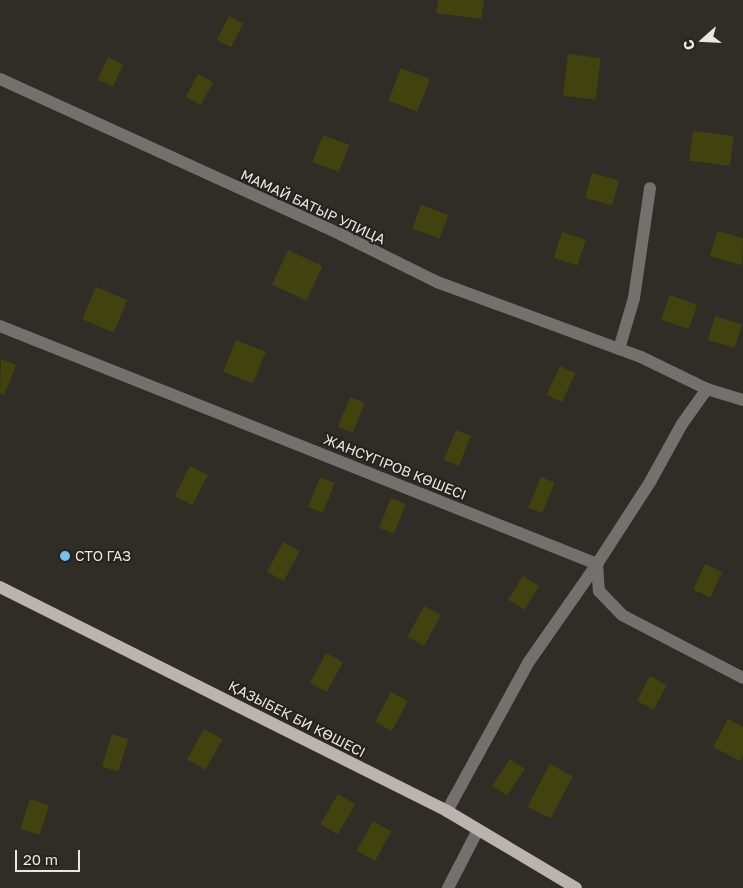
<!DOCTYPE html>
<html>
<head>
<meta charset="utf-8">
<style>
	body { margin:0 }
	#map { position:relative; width:743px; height:888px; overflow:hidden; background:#302c26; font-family:"Golos Text",sans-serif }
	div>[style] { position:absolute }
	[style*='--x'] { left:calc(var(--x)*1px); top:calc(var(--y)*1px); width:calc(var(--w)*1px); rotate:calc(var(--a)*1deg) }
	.building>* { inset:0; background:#41430f; transform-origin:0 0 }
	.minor>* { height:12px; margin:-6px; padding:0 6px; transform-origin:6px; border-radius:6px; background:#73706e }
	.major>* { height:12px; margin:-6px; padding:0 6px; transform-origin:6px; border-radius:6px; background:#bab3af }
	.dots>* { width:14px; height:14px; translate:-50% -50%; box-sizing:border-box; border:2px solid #26221d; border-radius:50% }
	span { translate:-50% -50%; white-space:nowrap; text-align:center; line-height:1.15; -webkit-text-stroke:4px #26221d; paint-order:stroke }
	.street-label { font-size:14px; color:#eae7e3 }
	.poi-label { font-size:14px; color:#eae7e3 }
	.left { translate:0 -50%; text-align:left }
	.north { position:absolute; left:678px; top:15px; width:50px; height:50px; -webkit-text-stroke:4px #26221d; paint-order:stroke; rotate:251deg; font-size:14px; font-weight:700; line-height:20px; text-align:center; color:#eae7e3 }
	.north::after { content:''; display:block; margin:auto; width:18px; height:22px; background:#eae7e3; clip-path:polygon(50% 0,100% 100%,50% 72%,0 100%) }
	.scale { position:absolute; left:15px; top:850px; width:65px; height:22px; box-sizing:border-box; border:2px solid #eae7e3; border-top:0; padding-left:6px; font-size:15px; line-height:18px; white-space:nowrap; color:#eae7e3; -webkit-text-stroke:4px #26221d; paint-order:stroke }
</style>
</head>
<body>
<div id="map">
	<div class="building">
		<div style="clip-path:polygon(438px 0,484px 0,481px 19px,436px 13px)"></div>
		<div style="left:229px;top:16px;width:16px;height:27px;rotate:27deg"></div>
		<div style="left:568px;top:54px;width:33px;height:42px;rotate:7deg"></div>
		<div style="left:108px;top:57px;width:17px;height:25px;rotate:25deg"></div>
		<div style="left:401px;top:68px;width:31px;height:35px;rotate:21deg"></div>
		<div style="left:198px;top:74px;width:17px;height:26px;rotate:28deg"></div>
		<div style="left:693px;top:131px;width:41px;height:30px;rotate:7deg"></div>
		<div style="left:323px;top:135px;width:28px;height:29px;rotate:21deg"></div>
		<div style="left:592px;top:173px;width:28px;height:26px;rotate:15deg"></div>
		<div style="left:421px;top:205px;width:29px;height:25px;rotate:20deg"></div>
		<div style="clip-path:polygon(717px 231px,743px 238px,742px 265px,710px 256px)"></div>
		<div style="left:562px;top:232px;width:25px;height:27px;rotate:18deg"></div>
		<div style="left:288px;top:250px;width:38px;height:38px;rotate:25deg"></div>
		<div style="left:96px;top:287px;width:34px;height:35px;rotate:23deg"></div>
		<div style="left:670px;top:295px;width:29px;height:26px;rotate:20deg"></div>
		<div style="left:715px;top:316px;width:28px;height:25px;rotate:17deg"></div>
		<div style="left:236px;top:340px;width:32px;height:34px;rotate:22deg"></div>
		<div style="clip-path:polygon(1px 359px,16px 365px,4px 395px,0 393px)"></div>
		<div style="left:560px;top:366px;width:17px;height:32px;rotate:25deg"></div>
		<div style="left:350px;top:397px;width:16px;height:32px;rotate:22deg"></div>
		<div style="left:456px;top:430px;width:16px;height:32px;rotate:22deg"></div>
		<div style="left:190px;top:466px;width:20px;height:34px;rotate:27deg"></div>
		<div style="left:320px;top:477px;width:16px;height:32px;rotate:22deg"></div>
		<div style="left:541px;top:477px;width:15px;height:33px;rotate:23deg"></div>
		<div style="left:391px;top:498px;width:16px;height:32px;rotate:22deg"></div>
		<div style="left:283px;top:542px;width:19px;height:34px;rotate:28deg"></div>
		<div style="left:705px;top:564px;width:19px;height:28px;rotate:25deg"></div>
		<div style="left:523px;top:576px;width:19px;height:28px;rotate:32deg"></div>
		<div style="left:424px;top:606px;width:19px;height:35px;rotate:28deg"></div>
		<div style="left:326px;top:653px;width:19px;height:34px;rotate:28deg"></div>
		<div style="left:650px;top:676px;width:19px;height:28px;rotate:28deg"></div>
		<div style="left:391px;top:692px;width:19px;height:34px;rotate:28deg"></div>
		<div style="clip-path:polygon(728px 719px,743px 727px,743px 755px,740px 761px,713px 747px)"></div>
		<div style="left:204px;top:729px;width:21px;height:35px;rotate:29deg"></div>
		<div style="left:112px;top:734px;width:17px;height:34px;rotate:17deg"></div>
		<div style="left:510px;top:759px;width:18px;height:32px;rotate:34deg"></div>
		<div style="left:550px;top:764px;width:26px;height:48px;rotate:28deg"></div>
		<div style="left:338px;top:794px;width:20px;height:35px;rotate:30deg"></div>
		<div style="left:30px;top:799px;width:20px;height:31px;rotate:18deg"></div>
		<div style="left:373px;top:821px;width:21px;height:34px;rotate:29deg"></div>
	</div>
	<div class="minor">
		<div style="--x:0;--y:79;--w:374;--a:24.5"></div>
		<div style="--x:340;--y:234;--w:108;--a:26.3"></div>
		<div style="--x:437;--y:282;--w:217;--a:20.2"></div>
		<div style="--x:641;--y:357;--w:73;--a:25.9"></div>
		<div style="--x:707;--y:389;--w:38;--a:17"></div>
		<div style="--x:0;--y:326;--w:643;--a:21.74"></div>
		<div style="--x:597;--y:564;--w:27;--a:86"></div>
		<div style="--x:599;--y:591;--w:33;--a:46"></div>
		<div style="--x:622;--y:615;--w:136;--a:27.5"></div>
		<div style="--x:619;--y:349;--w:53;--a:-73.6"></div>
		<div style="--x:634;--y:298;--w:111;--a:-81.7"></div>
		<div style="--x:447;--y:811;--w:169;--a:-61.3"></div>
		<div style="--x:528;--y:663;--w:121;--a:-55.1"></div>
		<div style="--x:597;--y:564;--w:98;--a:-57.1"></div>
		<div style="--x:650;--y:482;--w:66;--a:-61.1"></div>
		<div style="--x:682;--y:424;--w:43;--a:-54.5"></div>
		<div style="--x:448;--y:888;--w:65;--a:-62.7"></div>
	</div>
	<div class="major">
		<div style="--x:0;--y:587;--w:500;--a:26.6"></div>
		<div style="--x:447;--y:811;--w:150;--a:30.8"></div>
	</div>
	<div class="dots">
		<div style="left:65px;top:556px;background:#74c0f6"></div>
	</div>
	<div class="street-label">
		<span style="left:313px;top:207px;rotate:25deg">МАМАЙ БАТЫР УЛИЦА</span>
		<span style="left:395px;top:467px;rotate:22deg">ЖАНСҮГІРОВ КӨШЕСІ</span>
		<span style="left:297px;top:719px;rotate:27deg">ҚАЗЫБЕК БИ КӨШЕСІ</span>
	</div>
	<div class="poi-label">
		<span class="left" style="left:75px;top:556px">СТО ГАЗ</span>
	</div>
	<div class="north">С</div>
	<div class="scale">20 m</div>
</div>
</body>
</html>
